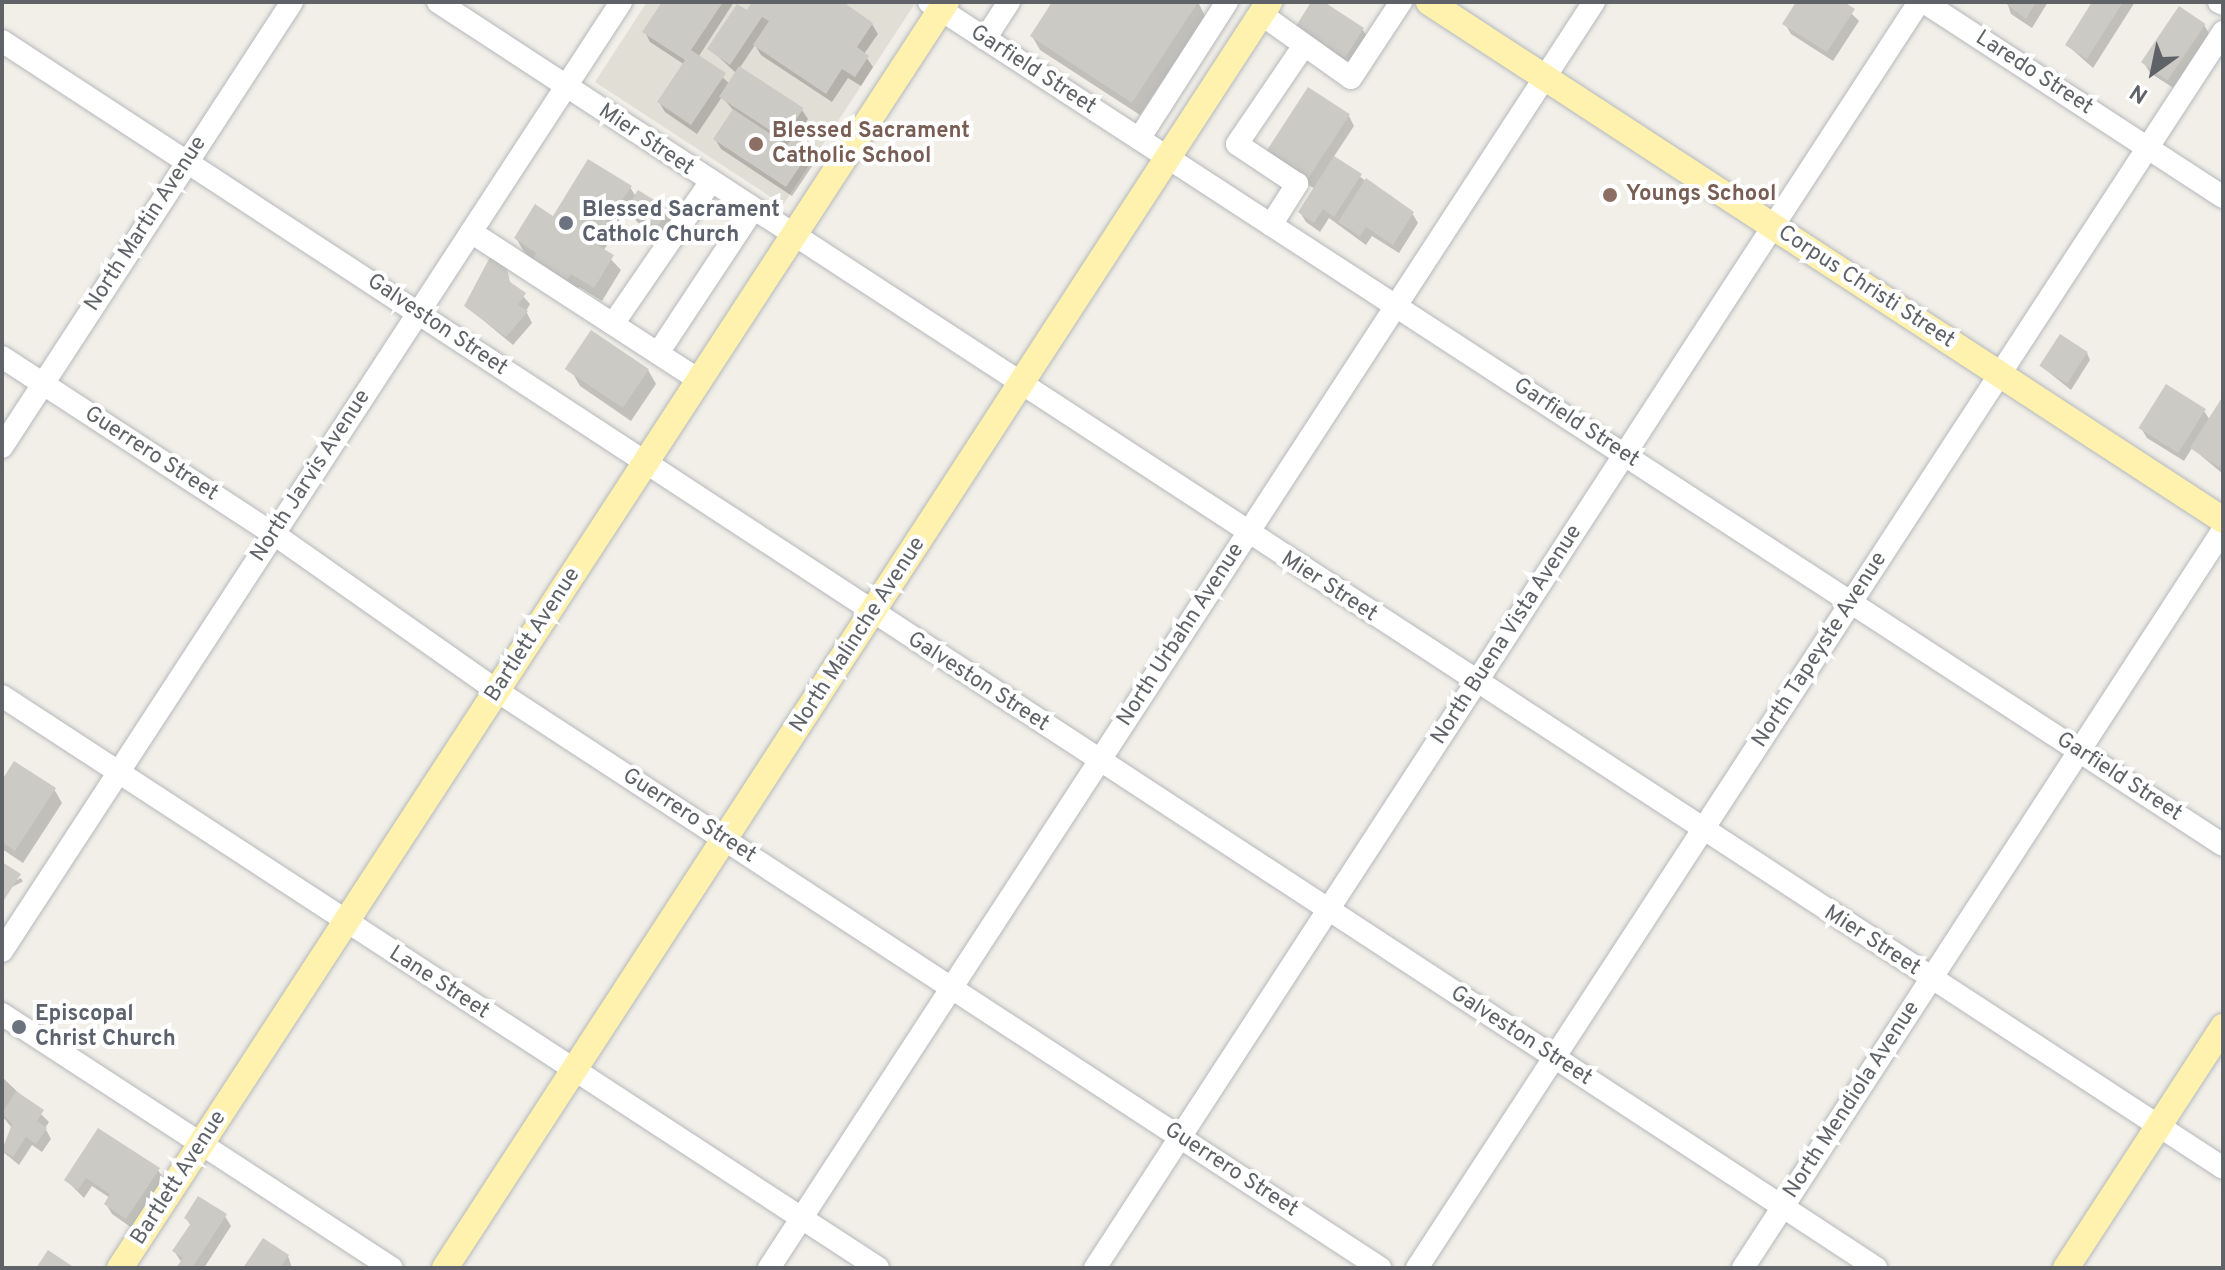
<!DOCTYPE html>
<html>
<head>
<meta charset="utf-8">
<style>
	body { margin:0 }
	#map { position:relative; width:2225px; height:1270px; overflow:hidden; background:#f1efe8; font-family:Overpass,sans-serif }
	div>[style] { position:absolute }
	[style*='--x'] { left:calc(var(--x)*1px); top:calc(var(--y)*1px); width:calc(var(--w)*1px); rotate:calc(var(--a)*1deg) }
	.education>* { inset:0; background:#e1ded6 }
	.shadow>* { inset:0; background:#0003; transform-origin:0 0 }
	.building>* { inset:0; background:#cccac5; transform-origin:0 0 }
	.roads { filter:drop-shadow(0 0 2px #b5b8bc) drop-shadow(0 0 2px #b5b8bc) }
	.minor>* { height:22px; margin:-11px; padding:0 11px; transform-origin:11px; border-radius:11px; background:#fff }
	.major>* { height:26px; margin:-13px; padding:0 13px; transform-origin:13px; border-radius:13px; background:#fff2af }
	.dots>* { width:22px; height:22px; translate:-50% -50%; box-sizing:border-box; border:4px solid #fff; border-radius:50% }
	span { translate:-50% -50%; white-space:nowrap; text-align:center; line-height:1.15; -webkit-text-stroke:8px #fff; paint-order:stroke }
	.street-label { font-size:22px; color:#5f6368 }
	.education-label { font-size:22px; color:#785e54; font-weight:700 }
	.left { translate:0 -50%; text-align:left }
	.worship-label { font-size:22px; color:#5b616d; font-weight:700 }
	.frame { position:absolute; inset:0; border:4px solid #5f6368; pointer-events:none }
	.north { position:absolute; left:2113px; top:32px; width:80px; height:80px; -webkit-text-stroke:6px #fff; paint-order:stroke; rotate:213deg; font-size:22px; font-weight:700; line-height:32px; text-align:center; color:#5f6368 }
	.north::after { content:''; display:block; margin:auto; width:28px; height:36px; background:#5f6368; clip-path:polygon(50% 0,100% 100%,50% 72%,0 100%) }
</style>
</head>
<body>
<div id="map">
	<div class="education">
		<div style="clip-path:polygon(647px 2px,916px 2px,783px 205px,595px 82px)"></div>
	</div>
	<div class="shadow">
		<div style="clip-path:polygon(665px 2px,734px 2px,699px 56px,730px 84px,736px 73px,710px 49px,755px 2px,839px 2px,872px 24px,878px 34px,864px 54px,873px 67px,861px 86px,848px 78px,832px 102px,761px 55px,755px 45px,739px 69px,802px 110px,808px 119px,795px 139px,817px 159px,792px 196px,721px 149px,715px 139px,734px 111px,722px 97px,697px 134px,665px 112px,659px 102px,685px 65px,650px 42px,645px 32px)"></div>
		<div style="clip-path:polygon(1054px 2px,1198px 2px,1205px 16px,1140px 115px,1040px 50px,1032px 36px)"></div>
		<div style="clip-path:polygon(1314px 2px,1363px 30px,1369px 40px,1351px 67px,1304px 36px)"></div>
		<div style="clip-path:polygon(1799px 2px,1840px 2px,1859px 21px,1833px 61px,1791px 34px,1785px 24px)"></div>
		<div style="clip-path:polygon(2007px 2px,2048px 2px,2032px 28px,2011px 14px)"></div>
		<div style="clip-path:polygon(2094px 2px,2135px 2px,2093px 68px,2067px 45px)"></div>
		<div style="clip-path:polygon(2204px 25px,2210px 35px,2175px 89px,2150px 73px,2144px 63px)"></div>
		<div style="clip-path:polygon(1349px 116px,1354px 126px,1333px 158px,1412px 213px,1418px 223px,1399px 253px,1372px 236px,1366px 245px,1329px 218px,1320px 232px,1306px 222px,1300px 212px,1315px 189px,1273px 162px)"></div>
		<div style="clip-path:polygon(630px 187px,636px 197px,667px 210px,674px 224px,666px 240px,637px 222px,631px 211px,603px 251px,621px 270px,602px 301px,579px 287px,573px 296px,524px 252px,516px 238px)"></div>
		<div style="clip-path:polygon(490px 260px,530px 304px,526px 311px,532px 323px,513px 345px,466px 306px)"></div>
		<div style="clip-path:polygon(2087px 353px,2090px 360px,2071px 390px,2041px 366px)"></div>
		<div style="clip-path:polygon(648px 370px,656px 384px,631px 421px,580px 386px,572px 372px)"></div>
		<div style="clip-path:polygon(2223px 400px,2223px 474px,2192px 448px,2184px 461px,2147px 438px,2141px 428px,2204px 411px,2210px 420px)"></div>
		<div style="clip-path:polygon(2px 783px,54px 789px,62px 803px,23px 863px,2px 849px)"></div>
		<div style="left:21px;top:878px;width:4px;height:32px;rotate:63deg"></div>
		<div style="clip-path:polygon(2px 1077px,49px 1122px,45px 1128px,51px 1139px,42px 1152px,32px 1145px,19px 1165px,2px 1151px,12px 1128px,2px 1116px)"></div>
		<div style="clip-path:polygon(158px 1170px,164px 1179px,132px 1228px,112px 1214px,106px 1204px,110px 1198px,92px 1186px,84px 1198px,66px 1180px)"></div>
		<div style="clip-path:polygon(225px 1216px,231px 1226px,204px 1268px,179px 1268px,182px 1263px,174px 1251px,191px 1226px,186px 1218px)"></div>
		<div style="clip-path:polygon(288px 1256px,292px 1268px,246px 1268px)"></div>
	</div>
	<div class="building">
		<div style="clip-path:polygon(662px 2px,723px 2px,691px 50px,726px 73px,691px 125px,657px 102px,685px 60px,642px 32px)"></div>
		<div style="clip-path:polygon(752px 2px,843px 2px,873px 23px,857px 47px,869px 56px,855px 77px,842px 69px,826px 94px,753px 45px,769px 21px,762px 17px,730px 65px,707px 49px,737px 4px,747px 10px)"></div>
		<div style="clip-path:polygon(1052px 2px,1198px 2px,1132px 103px,1030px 36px)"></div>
		<div style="clip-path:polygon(1311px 2px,1324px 2px,1364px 28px,1345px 58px,1296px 26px)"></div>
		<div style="clip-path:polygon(1796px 2px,1844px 2px,1855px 9px,1827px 52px,1782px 24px)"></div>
		<div style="clip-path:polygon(2004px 2px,2036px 2px,2026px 19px)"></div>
		<div style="clip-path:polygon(2092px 2px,2123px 2px,2087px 59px,2065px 45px)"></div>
		<div style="left:2179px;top:6px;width:32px;height:68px;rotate:34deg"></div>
		<div style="left:739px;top:66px;width:77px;height:37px;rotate:33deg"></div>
		<div style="left:1308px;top:87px;width:50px;height:78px;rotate:33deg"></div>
		<div style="clip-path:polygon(733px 109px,787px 145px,794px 135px,812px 148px,786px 187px,713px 139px)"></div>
		<div style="clip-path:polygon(1334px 156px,1362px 174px,1334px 217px,1323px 209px,1314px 223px,1298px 212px)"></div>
		<div style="clip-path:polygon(588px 159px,632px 186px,592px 242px,614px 255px,594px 288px,571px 274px,565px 283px,531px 262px,536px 253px,514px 238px,535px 204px,553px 216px)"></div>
		<div style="clip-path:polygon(1366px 178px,1414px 212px,1393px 245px,1366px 227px,1360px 236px,1338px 222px)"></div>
		<div style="left:638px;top:190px;width:36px;height:21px;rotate:32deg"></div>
		<div style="clip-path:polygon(490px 257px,507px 268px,510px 282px,526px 293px,518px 305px,528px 311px,506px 337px,464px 306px)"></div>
		<div style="left:591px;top:330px;width:70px;height:47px;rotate:34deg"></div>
		<div style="left:2060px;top:334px;width:33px;height:38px;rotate:33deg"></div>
		<div style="left:2166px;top:384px;width:47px;height:52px;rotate:32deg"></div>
		<div style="clip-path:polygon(2223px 396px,2223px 461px,2219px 467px,2190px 448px)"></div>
		<div style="clip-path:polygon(14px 761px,56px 788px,15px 851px,2px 842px,2px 780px)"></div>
		<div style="clip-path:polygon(2px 862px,21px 874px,2px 903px)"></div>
		<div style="clip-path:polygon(16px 1091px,44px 1110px,37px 1121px,47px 1128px,36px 1144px,26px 1137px,13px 1157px,2px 1150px,12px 1124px,2px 1113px)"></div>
		<div style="clip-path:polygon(98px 1128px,160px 1168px,126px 1219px,104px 1204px,110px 1194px,86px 1178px,78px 1190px,64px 1180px)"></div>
		<div style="clip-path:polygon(198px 1196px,227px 1214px,192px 1268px,176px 1268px,183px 1258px,172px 1251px,191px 1223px,184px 1218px)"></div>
		<div style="clip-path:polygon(263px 1238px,289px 1255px,280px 1268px,243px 1268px)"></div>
		<div style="clip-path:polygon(48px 1250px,75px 1268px,36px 1268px)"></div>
	</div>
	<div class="roads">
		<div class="minor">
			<div style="--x:438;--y:2;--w:2132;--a:33.15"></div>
			<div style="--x:929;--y:2;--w:1544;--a:33.08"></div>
			<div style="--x:1924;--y:2;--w:357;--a:33.1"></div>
			<div style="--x:2219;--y:2;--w:4;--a:27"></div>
			<div style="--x:1261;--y:14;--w:110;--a:35.4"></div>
			<div style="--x:1351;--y:78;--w:91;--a:-56.7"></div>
			<div style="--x:985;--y:39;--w:44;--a:-57"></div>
			<div style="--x:2;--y:41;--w:2240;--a:33.21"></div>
			<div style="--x:1139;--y:139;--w:163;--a:-57.3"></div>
			<div style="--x:1271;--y:225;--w:49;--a:-57.6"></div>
			<div style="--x:1297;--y:184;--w:72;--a:-146.3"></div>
			<div style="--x:1237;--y:144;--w:117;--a:-55.8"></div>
			<div style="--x:471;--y:232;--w:272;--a:33"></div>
			<div style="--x:613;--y:324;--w:171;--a:-55.5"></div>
			<div style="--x:658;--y:353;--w:170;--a:-56.5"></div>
			<div style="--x:2;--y:357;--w:325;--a:33.1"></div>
			<div style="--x:274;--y:534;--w:273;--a:35.1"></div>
			<div style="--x:497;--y:691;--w:1055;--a:33.16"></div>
			<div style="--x:2;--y:447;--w:531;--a:-56.91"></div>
			<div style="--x:2;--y:696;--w:1046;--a:33.14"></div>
			<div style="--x:2;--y:951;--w:1133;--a:-56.88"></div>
			<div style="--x:2;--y:1014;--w:465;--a:33.1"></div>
			<div style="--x:769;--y:1268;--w:1511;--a:-56.91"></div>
			<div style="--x:1095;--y:1268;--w:1511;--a:-56.94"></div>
			<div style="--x:1417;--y:1268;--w:1476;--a:-56.89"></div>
			<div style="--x:1743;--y:1268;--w:880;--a:-56.96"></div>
		</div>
		<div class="major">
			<div style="--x:1429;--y:2;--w:948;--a:33.12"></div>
			<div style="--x:120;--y:1268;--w:1512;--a:-56.88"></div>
			<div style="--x:445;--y:1268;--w:1511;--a:-56.94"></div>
			<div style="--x:2066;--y:1268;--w:288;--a:-56.9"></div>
		</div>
	</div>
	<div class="dots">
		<div style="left:756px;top:144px;background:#8d6e63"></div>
		<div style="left:1610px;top:195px;background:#8d6e63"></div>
		<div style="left:566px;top:223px;background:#6b7280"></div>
		<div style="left:19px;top:1027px;background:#6b7280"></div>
	</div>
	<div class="street-label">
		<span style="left:1033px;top:70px;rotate:33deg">Garfield Street</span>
		<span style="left:2034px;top:73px;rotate:33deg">Laredo Street</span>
		<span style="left:646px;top:140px;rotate:34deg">Mier Street</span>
		<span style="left:146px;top:224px;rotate:-57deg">North Martin Avenue</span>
		<span style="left:1866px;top:287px;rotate:33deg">Corpus Christi Street</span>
		<span style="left:437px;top:325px;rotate:34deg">Galveston Street</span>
		<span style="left:1576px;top:423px;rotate:33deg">Garfield Street</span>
		<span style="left:151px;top:454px;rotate:33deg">Guerrero Street</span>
		<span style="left:311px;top:476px;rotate:-57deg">North Jarvis Avenue</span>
		<span style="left:1329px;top:587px;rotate:33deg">Mier Street</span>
		<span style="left:533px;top:635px;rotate:-57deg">Bartlett Avenue</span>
		<span style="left:858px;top:635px;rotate:-57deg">North Malinche Avenue</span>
		<span style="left:1181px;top:635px;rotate:-57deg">North Urbahn Avenue</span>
		<span style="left:1507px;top:635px;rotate:-57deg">North Buena Vista Avenue</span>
		<span style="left:1820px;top:650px;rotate:-57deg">North Tapeyste Avenue</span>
		<span style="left:978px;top:682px;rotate:33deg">Galveston Street</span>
		<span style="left:2119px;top:777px;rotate:33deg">Garfield Street</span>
		<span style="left:689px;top:816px;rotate:33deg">Guerrero Street</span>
		<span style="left:1872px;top:941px;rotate:33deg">Mier Street</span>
		<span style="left:439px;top:983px;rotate:33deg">Lane Street</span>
		<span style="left:1521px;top:1036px;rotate:33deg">Galveston Street</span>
		<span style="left:1852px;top:1100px;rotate:-57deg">North Mendiola Avenue</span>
		<span style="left:1231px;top:1170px;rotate:33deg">Guerrero Street</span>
		<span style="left:179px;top:1178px;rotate:-57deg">Bartlett Avenue</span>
	</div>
	<div class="education-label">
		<span class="left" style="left:772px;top:144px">Blessed Sacrament<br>Catholic School</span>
		<span class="left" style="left:1626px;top:195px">Youngs School</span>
	</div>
	<div class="worship-label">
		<span class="left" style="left:582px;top:223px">Blessed Sacrament<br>Catholc Church</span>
		<span class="left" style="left:35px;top:1027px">Episcopal<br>Christ Church</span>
	</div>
	<div class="frame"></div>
	<div class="north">N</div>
</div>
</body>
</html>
